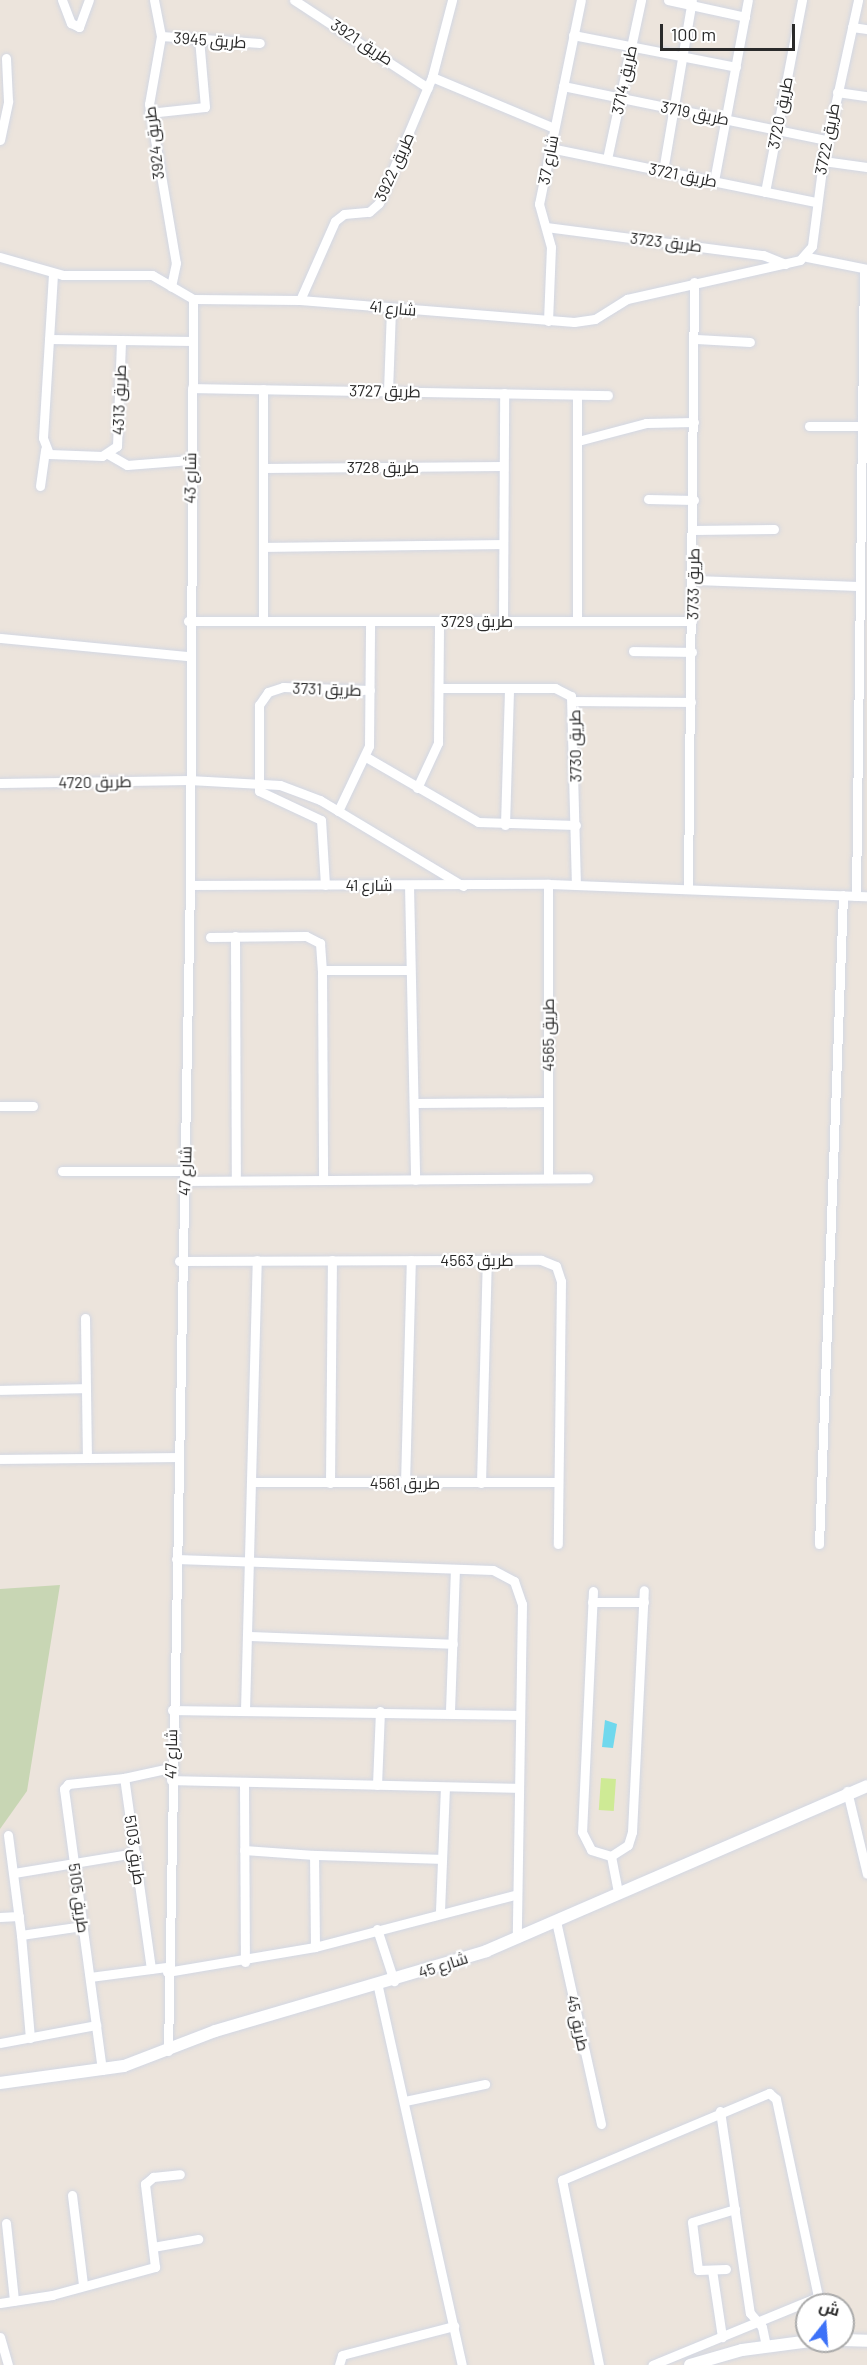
<!DOCTYPE html>
<html>
<head>
<meta charset="utf-8">
<style>
	body { margin:0 }
	#map { position:relative; width:867px; height:2365px; overflow:hidden; background:#ece4dc; font-family:Barlow,Cairo,sans-serif }
	div>[style] { position:absolute }
	[style*='--x'] { left:calc(var(--x)*1px); top:calc(var(--y)*1px); width:calc(var(--w)*1px); rotate:calc(var(--a)*1deg) }
	.cemetery>* { inset:0; background:#c8d6b4 }
	.pitch>* { inset:0; background:#ceea95; transform-origin:0 0 }
	.water>* { inset:0; background:#70d8ed }
	.roads { filter:drop-shadow(0 0 2px #d2d7e3) drop-shadow(0 0 2px #d2d7e3) }
	.minor>* { height:9px; margin:-4.5px; padding:0 4.5px; transform-origin:4.5px; border-radius:4.5px; background:#fff }
	.tertiary>* { height:12px; margin:-6px; padding:0 6px; transform-origin:6px; border-radius:6px; background:#fff }
	span { translate:-50% -50%; white-space:nowrap; text-align:center; line-height:1.15; -webkit-text-stroke:4.5px #fff; paint-order:stroke }
	.street-label { font-size:16px; color:#2a2a2a }
	.north { position:absolute; left:795px; top:2293px; width:60px; height:60px; box-sizing:border-box; background:#fff; border:2px solid #aaa; border-radius:50%; rotate:17deg; font-size:16px; font-weight:700; line-height:24px; text-align:center; color:#2a2a2a }
	.north::after { content:''; display:block; margin:auto; width:21px; height:27px; background:#3d72f8; clip-path:polygon(50% 0,100% 100%,50% 72%,0 100%) }
	.scale { position:absolute; left:660px; top:24px; width:135px; height:27px; box-sizing:border-box; border:3px solid #2a2a2a; border-top:0; padding-left:8px; font-size:18px; line-height:21px; white-space:nowrap; color:#2a2a2a; -webkit-text-stroke:4px #fff; paint-order:stroke }
</style>
</head>
<body>
<div id="map">
	<div class="cemetery">
		<div style="clip-path:polygon(60px 1585px,27px 1791px,0 1829px,0 1589px)"></div>
	</div>
	<div class="pitch">
		<div style="left:601px;top:1778px;width:15px;height:32px;rotate:4deg"></div>
	</div>
	<div class="water">
		<div style="clip-path:polygon(605px 1720px,617px 1724px,613px 1748px,602px 1747px)"></div>
	</div>
	<div class="roads">
		<div class="minor">
			<div style="--x:62;--y:0;--w:25;--a:69"></div>
			<div style="--x:71;--y:23;--w:9;--a:27"></div>
			<div style="--x:79;--y:27;--w:29;--a:-70"></div>
			<div style="--x:154;--y:0;--w:37;--a:79"></div>
			<div style="--x:161;--y:36;--w:69;--a:100"></div>
			<div style="--x:149;--y:104;--w:161;--a:80.4"></div>
			<div style="--x:176;--y:263;--w:24;--a:102"></div>
			<div style="--x:294;--y:0;--w:160;--a:33.3"></div>
			<div style="--x:668;--y:0;--w:79;--a:12.4"></div>
			<div style="--x:852;--y:27;--w:15;--a:8"></div>
			<div style="--x:573;--y:35;--w:166;--a:11.1"></div>
			<div style="--x:161;--y:36;--w:99;--a:4"></div>
			<div style="--x:432;--y:77;--w:132;--a:22.7"></div>
			<div style="--x:563;--y:86;--w:269;--a:11.6"></div>
			<div style="--x:837;--y:92;--w:30;--a:8"></div>
			<div style="--x:149;--y:113;--w:56;--a:-6.1"></div>
			<div style="--x:205;--y:107;--w:68;--a:-95"></div>
			<div style="--x:0;--y:140;--w:40;--a:-78"></div>
			<div style="--x:8;--y:101;--w:43;--a:-92.7"></div>
			<div style="--x:550;--y:148;--w:271;--a:11.5"></div>
			<div style="--x:607;--y:159;--w:163;--a:-77.9"></div>
			<div style="--x:823;--y:161;--w:44;--a:7.8"></div>
			<div style="--x:663;--y:171;--w:173;--a:-80.4"></div>
			<div style="--x:714;--y:181;--w:184;--a:-79.4"></div>
			<div style="--x:765;--y:192;--w:196;--a:-79.1"></div>
			<div style="--x:546;--y:227;--w:219;--a:7.4"></div>
			<div style="--x:763;--y:255;--w:24;--a:22"></div>
			<div style="--x:0;--y:257;--w:66;--a:15.9"></div>
			<div style="--x:63;--y:275;--w:89;--a:0"></div>
			<div style="--x:152;--y:275;--w:48;--a:30.3"></div>
			<div style="--x:193;--y:299;--w:107;--a:0.5"></div>
			<div style="--x:300;--y:300;--w:275;--a:4.6"></div>
			<div style="--x:574;--y:322;--w:21;--a:-8"></div>
			<div style="--x:595;--y:319;--w:38;--a:-32"></div>
			<div style="--x:627;--y:299;--w:177;--a:-12.7"></div>
			<div style="--x:800;--y:260;--w:18;--a:-49"></div>
			<div style="--x:812;--y:246;--w:86;--a:-82.6"></div>
			<div style="--x:823;--y:161;--w:165;--a:-77.7"></div>
			<div style="--x:807;--y:257;--w:61;--a:11.3"></div>
			<div style="--x:53;--y:274;--w:164;--a:93.5"></div>
			<div style="--x:43;--y:438;--w:17;--a:69"></div>
			<div style="--x:49;--y:454;--w:53;--a:2.2"></div>
			<div style="--x:102;--y:456;--w:18;--a:-34"></div>
			<div style="--x:117;--y:446;--w:104;--a:-87.8"></div>
			<div style="--x:300;--y:300;--w:86;--a:-66.1"></div>
			<div style="--x:335;--y:221;--w:11;--a:-38"></div>
			<div style="--x:344;--y:214;--w:25;--a:-5"></div>
			<div style="--x:369;--y:212;--w:13;--a:-42"></div>
			<div style="--x:379;--y:203;--w:137;--a:-67.2"></div>
			<div style="--x:432;--y:77;--w:80;--a:-75.4"></div>
			<div style="--x:548;--y:321;--w:74;--a:-87.7"></div>
			<div style="--x:551;--y:247;--w:45;--a:-105.6"></div>
			<div style="--x:539;--y:204;--w:208;--a:-78.4"></div>
			<div style="--x:49;--y:339;--w:144;--a:0.8"></div>
			<div style="--x:696;--y:339;--w:54;--a:3.2"></div>
			<div style="--x:192;--y:388;--w:416;--a:1"></div>
			<div style="--x:388;--y:391;--w:83;--a:-87.9"></div>
			<div style="--x:809;--y:426;--w:53;--a:0"></div>
			<div style="--x:578;--y:441;--w:70;--a:-14.8"></div>
			<div style="--x:646;--y:423;--w:48;--a:-1.2"></div>
			<div style="--x:108;--y:454;--w:22;--a:30"></div>
			<div style="--x:127;--y:465;--w:63;--a:-4.5"></div>
			<div style="--x:263;--y:468;--w:240;--a:-0.5"></div>
			<div style="--x:40;--y:486;--w:37;--a:-82"></div>
			<div style="--x:648;--y:499;--w:46;--a:1.2"></div>
			<div style="--x:693;--y:530;--w:81;--a:-0.7"></div>
			<div style="--x:263;--y:547;--w:239;--a:-0.7"></div>
			<div style="--x:693;--y:580;--w:167;--a:2.1"></div>
			<div style="--x:188;--y:621;--w:504;--a:0"></div>
			<div style="--x:263;--y:621;--w:232;--a:-90"></div>
			<div style="--x:503;--y:621;--w:228;--a:-89.7"></div>
			<div style="--x:577;--y:621;--w:226;--a:-90"></div>
			<div style="--x:0;--y:638;--w:188;--a:5.5"></div>
			<div style="--x:633;--y:651;--w:59;--a:1"></div>
			<div style="--x:441;--y:688;--w:114;--a:0"></div>
			<div style="--x:555;--y:688;--w:18;--a:27"></div>
			<div style="--x:571;--y:696;--w:187;--a:88.5"></div>
			<div style="--x:574;--y:701;--w:117;--a:0.5"></div>
			<div style="--x:366;--y:757;--w:129;--a:30.1"></div>
			<div style="--x:478;--y:822;--w:98;--a:1.8"></div>
			<div style="--x:0;--y:783;--w:189;--a:-0.9"></div>
			<div style="--x:189;--y:780;--w:91;--a:3.1"></div>
			<div style="--x:280;--y:785;--w:43;--a:20.6"></div>
			<div style="--x:320;--y:800;--w:167;--a:31"></div>
			<div style="--x:417;--y:788;--w:50;--a:-65"></div>
			<div style="--x:438;--y:743;--w:122;--a:-89.5"></div>
			<div style="--x:338;--y:811;--w:72;--a:-64.5"></div>
			<div style="--x:369;--y:746;--w:125;--a:-89.5"></div>
			<div style="--x:505;--y:825;--w:137;--a:-88.3"></div>
			<div style="--x:190;--y:885;--w:358;--a:-0.2"></div>
			<div style="--x:325;--y:885;--w:65;--a:-93.5"></div>
			<div style="--x:321;--y:820;--w:68;--a:-154.9"></div>
			<div style="--x:259;--y:791;--w:86;--a:-90"></div>
			<div style="--x:259;--y:705;--w:16;--a:-55"></div>
			<div style="--x:268;--y:692;--w:16;--a:-18"></div>
			<div style="--x:283;--y:687;--w:87;--a:2"></div>
			<div style="--x:409;--y:885;--w:295;--a:88.8"></div>
			<div style="--x:688;--y:886;--w:604;--a:-89.43"></div>
			<div style="--x:856;--y:896;--w:627;--a:-89.27"></div>
			<div style="--x:235;--y:936;--w:244;--a:89.8"></div>
			<div style="--x:210;--y:937;--w:96;--a:-0.6"></div>
			<div style="--x:306;--y:936;--w:16;--a:27"></div>
			<div style="--x:320;--y:943;--w:27;--a:86"></div>
			<div style="--x:322;--y:970;--w:88;--a:0"></div>
			<div style="--x:322;--y:970;--w:210;--a:89.7"></div>
			<div style="--x:416;--y:1103;--w:132;--a:-0.4"></div>
			<div style="--x:0;--y:1106;--w:33;--a:0"></div>
			<div style="--x:62;--y:1171;--w:124;--a:0"></div>
			<div style="--x:548;--y:1178;--w:294;--a:-90"></div>
			<div style="--x:548;--y:884;--w:319;--a:2.2"></div>
			<div style="--x:185;--y:1181;--w:403;--a:-0.4"></div>
			<div style="--x:179;--y:1261;--w:362;--a:-0.2"></div>
			<div style="--x:541;--y:1260;--w:16;--a:22"></div>
			<div style="--x:556;--y:1266;--w:16;--a:72"></div>
			<div style="--x:561;--y:1281;--w:263;--a:90.7"></div>
			<div style="--x:85;--y:1318;--w:140;--a:89.2"></div>
			<div style="--x:0;--y:1390;--w:86;--a:-1.3"></div>
			<div style="--x:0;--y:1459;--w:177;--a:-0.6"></div>
			<div style="--x:252;--y:1482;--w:305;--a:0"></div>
			<div style="--x:330;--y:1483;--w:223;--a:-89.5"></div>
			<div style="--x:481;--y:1483;--w:222;--a:-88.5"></div>
			<div style="--x:405;--y:1484;--w:224;--a:-88.5"></div>
			<div style="--x:819;--y:1544;--w:649;--a:-87.88"></div>
			<div style="--x:176;--y:1559;--w:317;--a:2"></div>
			<div style="--x:493;--y:1570;--w:24;--a:28"></div>
			<div style="--x:514;--y:1581;--w:24;--a:71"></div>
			<div style="--x:522;--y:1604;--w:334;--a:90.9"></div>
			<div style="--x:593;--y:1591;--w:241;--a:92.6"></div>
			<div style="--x:582;--y:1832;--w:20;--a:63"></div>
			<div style="--x:591;--y:1850;--w:21;--a:17"></div>
			<div style="--x:611;--y:1856;--w:20;--a:-33"></div>
			<div style="--x:628;--y:1845;--w:14;--a:-73"></div>
			<div style="--x:632;--y:1832;--w:242;--a:-87.2"></div>
			<div style="--x:592;--y:1602;--w:52;--a:0"></div>
			<div style="--x:248;--y:1636;--w:205;--a:2.2"></div>
			<div style="--x:172;--y:1710;--w:348;--a:0.8"></div>
			<div style="--x:245;--y:1710;--w:450;--a:-88.5"></div>
			<div style="--x:450;--y:1711;--w:142;--a:-88"></div>
			<div style="--x:171;--y:1780;--w:348;--a:1.3"></div>
			<div style="--x:244;--y:1782;--w:180;--a:89.7"></div>
			<div style="--x:377;--y:1785;--w:74;--a:-87.7"></div>
			<div style="--x:847;--y:1791;--w:85;--a:76.5"></div>
			<div style="--x:8;--y:1835;--w:101;--a:82.6"></div>
			<div style="--x:244;--y:1850;--w:70;--a:4.1"></div>
			<div style="--x:611;--y:1856;--w:38;--a:79"></div>
			<div style="--x:14;--y:1873;--w:123;--a:-9.4"></div>
			<div style="--x:440;--y:1911;--w:124;--a:-87.7"></div>
			<div style="--x:0;--y:1917;--w:19;--a:-3"></div>
			<div style="--x:556;--y:1921;--w:208;--a:77.5"></div>
			<div style="--x:377;--y:1929;--w:55;--a:71.9"></div>
			<div style="--x:315;--y:1947;--w:92;--a:-90.6"></div>
			<div style="--x:314;--y:1855;--w:126;--a:1.8"></div>
			<div style="--x:151;--y:1969;--w:193;--a:-98"></div>
			<div style="--x:124;--y:1778;--w:47;--a:-12.3"></div>
			<div style="--x:167;--y:1972;--w:150;--a:-9.6"></div>
			<div style="--x:315;--y:1947;--w:207;--a:-14.6"></div>
			<div style="--x:90;--y:1977;--w:77;--a:-7.5"></div>
			<div style="--x:378;--y:1987;--w:387;--a:77.5"></div>
			<div style="--x:30;--y:2038;--w:103;--a:-95"></div>
			<div style="--x:21;--y:1935;--w:63;--a:-8.3"></div>
			<div style="--x:0;--y:2043;--w:98;--a:-10.6"></div>
			<div style="--x:168;--y:2051;--w:1166;--a:-88.92"></div>
			<div style="--x:190;--y:885;--w:586;--a:-89.71"></div>
			<div style="--x:102;--y:2070;--w:284;--a:-97.7"></div>
			<div style="--x:64;--y:1789;--w:6;--a:-51"></div>
			<div style="--x:68;--y:1784;--w:56;--a:-6.1"></div>
			<div style="--x:405;--y:2101;--w:82;--a:-12"></div>
			<div style="--x:720;--y:2111;--w:204;--a:81.6"></div>
			<div style="--x:750;--y:2313;--w:18;--a:49"></div>
			<div style="--x:762;--y:2327;--w:19;--a:78"></div>
			<div style="--x:72;--y:2195;--w:90;--a:83"></div>
			<div style="--x:6;--y:2223;--w:78;--a:84.1"></div>
			<div style="--x:153;--y:2247;--w:46;--a:-10.1"></div>
			<div style="--x:726;--y:2269;--w:28;--a:178"></div>
			<div style="--x:698;--y:2270;--w:48;--a:-97.1"></div>
			<div style="--x:692;--y:2222;--w:45;--a:-16.8"></div>
			<div style="--x:712;--y:2270;--w:68;--a:81.5"></div>
			<div style="--x:0;--y:2303;--w:53;--a:-8.7"></div>
			<div style="--x:52;--y:2295;--w:107;--a:-15.2"></div>
			<div style="--x:155;--y:2267;--w:84;--a:-96.9"></div>
			<div style="--x:145;--y:2184;--w:11;--a:-41"></div>
			<div style="--x:153;--y:2177;--w:27;--a:-6"></div>
			<div style="--x:0;--y:2337;--w:29;--a:74"></div>
			<div style="--x:339;--y:2365;--w:10;--a:-73"></div>
			<div style="--x:342;--y:2355;--w:116;--a:-14.5"></div>
			<div style="--x:599;--y:2365;--w:189;--a:-101.3"></div>
			<div style="--x:562;--y:2180;--w:225;--a:-22.8"></div>
			<div style="--x:769;--y:2093;--w:9;--a:41"></div>
			<div style="--x:776;--y:2099;--w:202;--a:78"></div>
			<div style="--x:818;--y:2297;--w:179;--a:157.7"></div>
		</div>
		<div class="tertiary">
			<div style="--x:0;--y:2083;--w:125;--a:-7.8"></div>
			<div style="--x:124;--y:2066;--w:97;--a:-21"></div>
			<div style="--x:215;--y:2031;--w:283;--a:-16.4"></div>
			<div style="--x:486;--y:1951;--w:415;--a:-23.4"></div>
			<div style="--x:843;--y:2340;--w:24;--a:2"></div>
			<div style="--x:690;--y:2365;--w:54;--a:-16.1"></div>
			<div style="--x:742;--y:2350;--w:69;--a:-7.5"></div>
		</div>
	</div>
	<div class="street-label">
		<span style="left:210px;top:40px;rotate:4deg">طريق 3945</span>
		<span style="left:362px;top:42px;rotate:33deg">طريق 3921</span>
		<span style="left:624px;top:80px;rotate:-78deg">طريق 3714</span>
		<span style="left:695px;top:113px;rotate:11deg">طريق 3719</span>
		<span style="left:780px;top:113px;rotate:-79deg">طريق 3720</span>
		<span style="left:827px;top:139px;rotate:-79deg">طريق 3722</span>
		<span style="left:154px;top:143px;rotate:-97deg">طريق 3924</span>
		<span style="left:548px;top:160px;rotate:-79deg">شارع 37</span>
		<span style="left:394px;top:167px;rotate:-66deg">طريق 3922</span>
		<span style="left:683px;top:175px;rotate:11deg">طريق 3721</span>
		<span style="left:666px;top:242px;rotate:7deg">طريق 3723</span>
		<span style="left:393px;top:308px;rotate:5deg">شارع 41</span>
		<span style="left:385px;top:391px;rotate:1deg">طريق 3727</span>
		<span style="left:119px;top:400px;rotate:-88deg">طريق 4313</span>
		<span style="left:383px;top:467px">طريق 3728</span>
		<span style="left:190px;top:478px;rotate:-89deg">شارع 43</span>
		<span style="left:693px;top:584px;rotate:-89deg">طريق 3733</span>
		<span style="left:477px;top:621px">طريق 3729</span>
		<span style="left:327px;top:689px;rotate:2deg">طريق 3731</span>
		<span style="left:575px;top:746px;rotate:-91deg">طريق 3730</span>
		<span style="left:95px;top:782px;rotate:-1deg">طريق 4720</span>
		<span style="left:369px;top:885px">شارع 41</span>
		<span style="left:548px;top:1035px;rotate:-90deg">طريق 4565</span>
		<span style="left:185px;top:1171px;rotate:-88deg">شارع 47</span>
		<span style="left:477px;top:1260px">طريق 4563</span>
		<span style="left:405px;top:1483px">طريق 4561</span>
		<span style="left:171px;top:1754px;rotate:-89deg">شارع 47</span>
		<span style="left:135px;top:1850px;rotate:82deg">طريق 5103</span>
		<span style="left:79px;top:1898px;rotate:82deg">طريق 5105</span>
		<span style="left:443px;top:1965px;rotate:-18deg">شارع 45</span>
		<span style="left:578px;top:2023px;rotate:78deg">طريق 45</span>
	</div>
	<div class="north">ش</div>
	<div class="scale">100 m</div>
</div>
</body>
</html>
